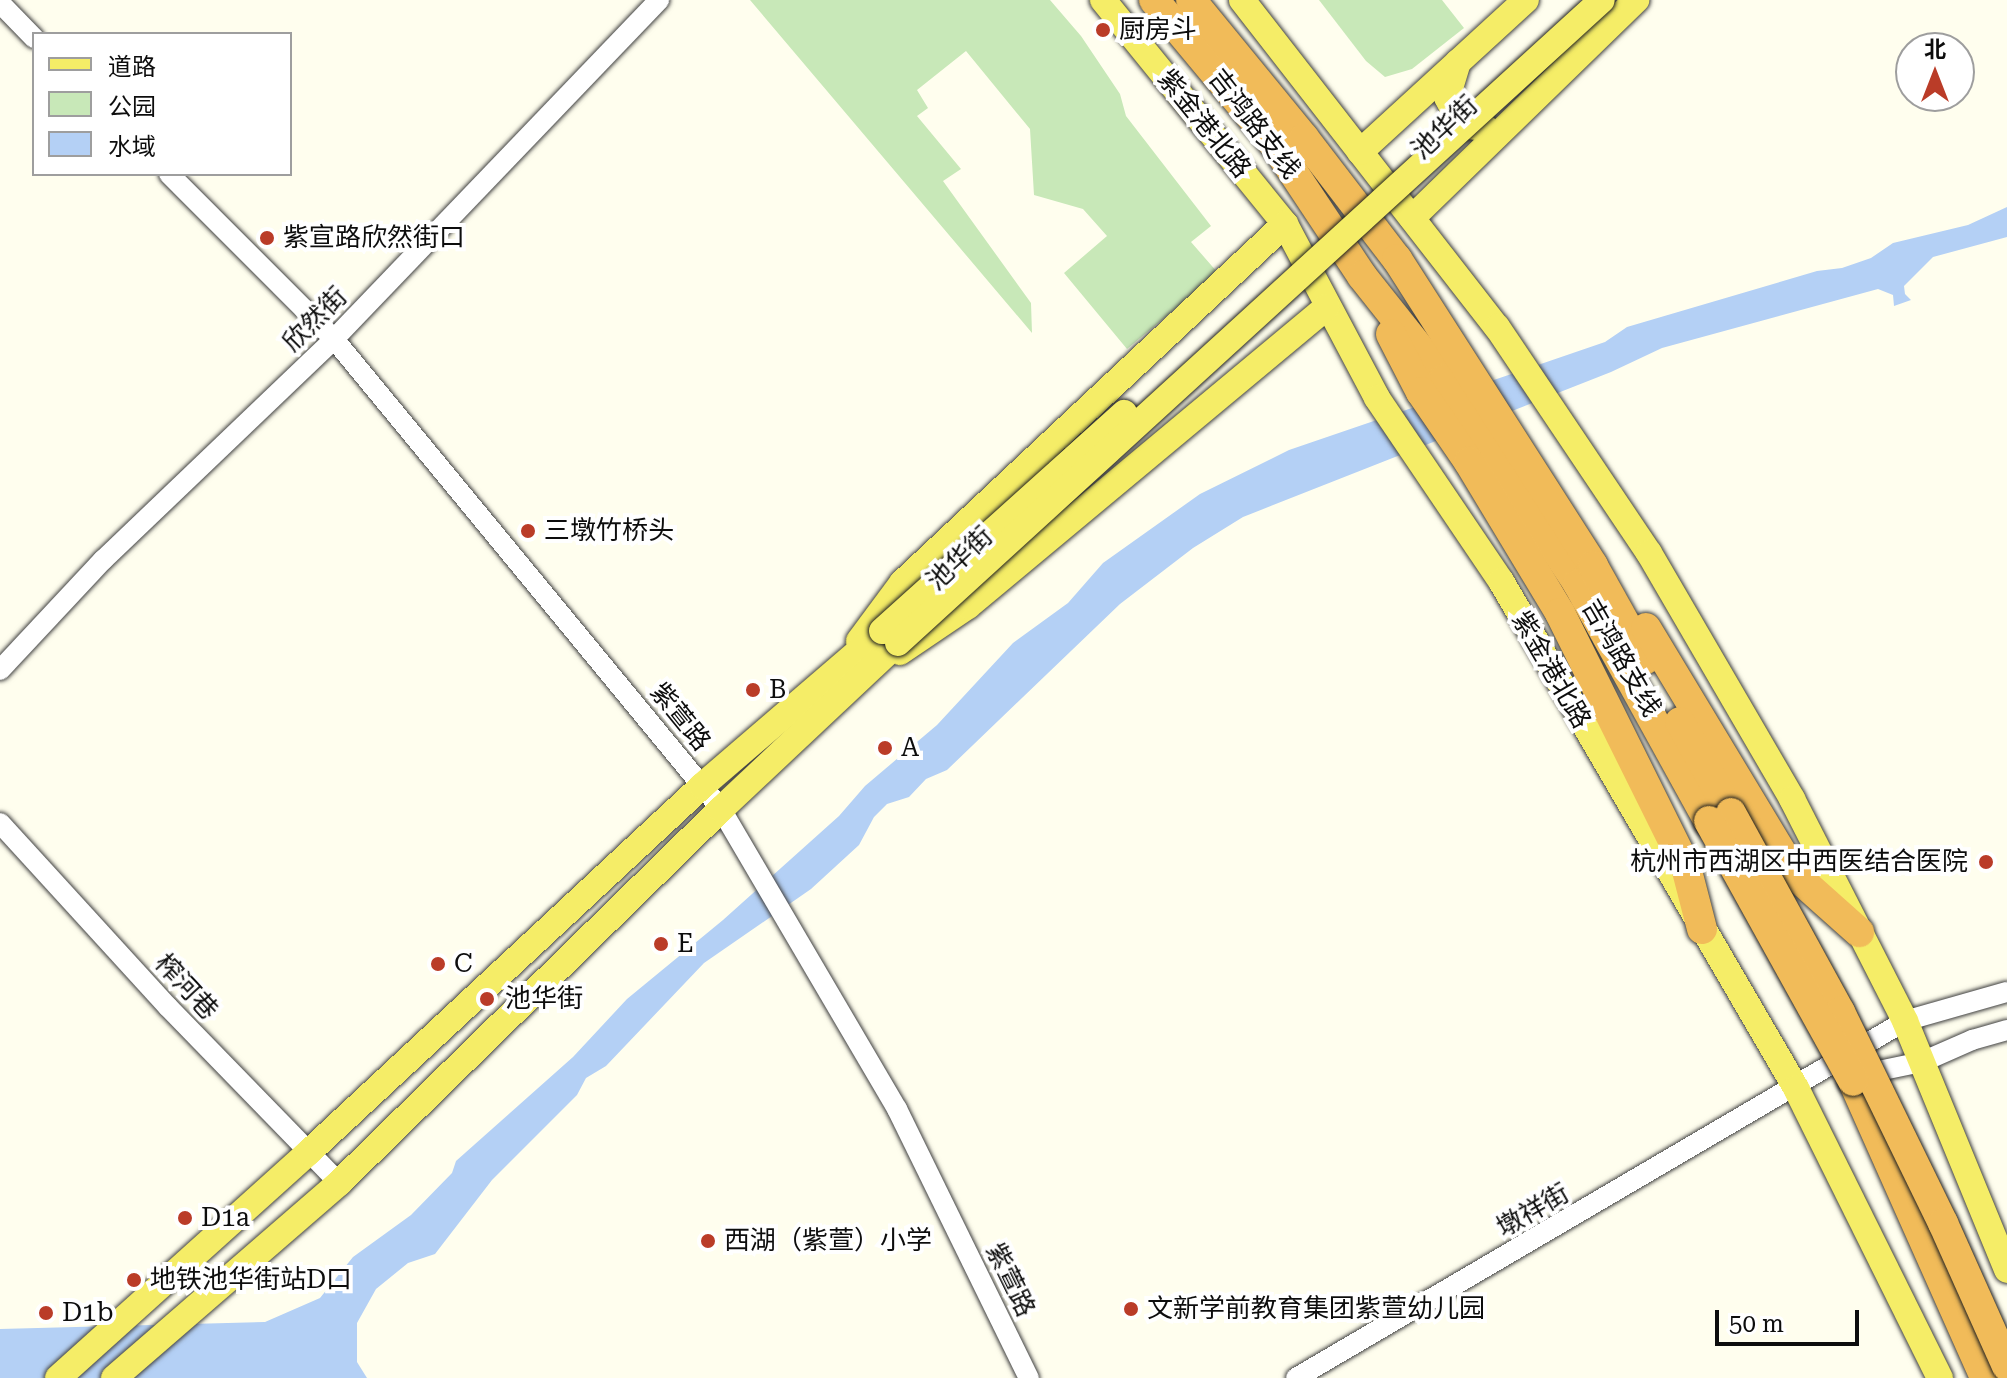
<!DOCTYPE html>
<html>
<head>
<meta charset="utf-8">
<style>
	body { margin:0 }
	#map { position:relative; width:2007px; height:1378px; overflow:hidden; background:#fffeee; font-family:"Roboto Serif","Noto Sans SC",serif }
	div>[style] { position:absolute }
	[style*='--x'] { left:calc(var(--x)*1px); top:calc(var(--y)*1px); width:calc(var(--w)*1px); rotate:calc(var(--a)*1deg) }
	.green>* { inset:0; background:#c8e8b8 }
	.water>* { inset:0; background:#b4d0f5 }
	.roads { filter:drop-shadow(0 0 2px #404040) drop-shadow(0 0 2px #404040) }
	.minor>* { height:20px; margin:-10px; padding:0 10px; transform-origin:10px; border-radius:10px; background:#fff }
	.major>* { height:26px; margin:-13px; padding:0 13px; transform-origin:13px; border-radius:13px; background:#f5ed67 }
	.highway>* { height:30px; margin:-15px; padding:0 15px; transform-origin:15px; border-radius:15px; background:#f1bb59 }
	.bridges { filter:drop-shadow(0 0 2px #1e1e1e) drop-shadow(0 0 2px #1e1e1e) }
	.major-bridge>* { height:26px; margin:-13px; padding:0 13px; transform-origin:13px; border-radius:13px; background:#f5ed67 }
	.highway-bridge>* { height:30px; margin:-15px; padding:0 15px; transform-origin:15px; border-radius:15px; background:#f1bb59 }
	.dots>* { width:22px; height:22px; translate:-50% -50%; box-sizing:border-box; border:4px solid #fff; border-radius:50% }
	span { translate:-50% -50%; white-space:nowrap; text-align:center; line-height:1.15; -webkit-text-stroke:8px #fff; paint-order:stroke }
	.poi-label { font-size:26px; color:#0d0d0d }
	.left { translate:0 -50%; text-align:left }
	.right { translate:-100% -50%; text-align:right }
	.street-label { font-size:26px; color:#0d0d0d }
	.legend { position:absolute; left:32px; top:32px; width:260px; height:144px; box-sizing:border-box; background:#fff; border:2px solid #9e9e9e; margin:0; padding:10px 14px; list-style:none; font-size:24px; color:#0d0d0d }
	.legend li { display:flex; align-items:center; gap:16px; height:40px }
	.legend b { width:40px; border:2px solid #9e9e9e }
	.north { position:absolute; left:1895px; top:32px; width:80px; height:80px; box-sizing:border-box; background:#fff; border:2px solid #9e9e9e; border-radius:50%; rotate:0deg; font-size:22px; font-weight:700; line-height:32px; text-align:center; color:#0d0d0d }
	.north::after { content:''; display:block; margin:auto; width:28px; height:36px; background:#ba3c28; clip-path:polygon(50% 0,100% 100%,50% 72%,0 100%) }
	.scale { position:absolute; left:1715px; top:1310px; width:144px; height:36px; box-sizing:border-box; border:4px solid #0d0d0d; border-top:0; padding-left:10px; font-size:24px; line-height:28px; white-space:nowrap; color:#0d0d0d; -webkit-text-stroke:6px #fff; paint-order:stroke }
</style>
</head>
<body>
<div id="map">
	<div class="green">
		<div style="clip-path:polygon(750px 0,1050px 0,1081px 36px,1120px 94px,1126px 116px,1211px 226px,1191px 242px,1218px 273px,1127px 349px,1064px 273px,1107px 236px,1083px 209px,1034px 195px,1030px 129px,966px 51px,917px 90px,928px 108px,917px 116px,961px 169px,943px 181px,1031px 303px,1032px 333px)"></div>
		<div style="clip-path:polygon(1319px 0,1442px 0,1464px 28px,1412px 69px,1385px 77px,1366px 61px)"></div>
	</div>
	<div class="water">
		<div style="clip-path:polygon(2007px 207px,2007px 237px,1933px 257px,1904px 286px,1905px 294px,1911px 300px,1894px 306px,1893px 295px,1878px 289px,1662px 348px,1611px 372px,1243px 517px,1193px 548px,1120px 604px,947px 770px,926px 779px,909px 797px,887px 804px,874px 817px,859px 845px,811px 889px,704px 963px,606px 1066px,586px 1078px,577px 1095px,492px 1180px,435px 1254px,408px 1263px,376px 1289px,357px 1323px,357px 1362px,367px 1378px,0 1378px,0 1329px,265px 1322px,320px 1298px,353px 1257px,411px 1215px,452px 1173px,456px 1161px,573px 1057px,627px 999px,723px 920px,839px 816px,865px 786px,937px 725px,1013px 643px,1068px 603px,1103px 563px,1200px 494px,1289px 450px,1605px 342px,1627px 327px,1817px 271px,1842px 268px,1871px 258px,1893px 243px,1968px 225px)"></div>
	</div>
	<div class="roads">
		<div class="minor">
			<div style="--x:0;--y:3;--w:49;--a:45.8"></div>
			<div style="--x:169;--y:174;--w:233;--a:45"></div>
			<div style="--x:334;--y:339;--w:609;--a:50.53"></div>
			<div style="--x:721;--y:809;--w:348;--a:59.6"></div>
			<div style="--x:897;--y:1109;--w:300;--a:63.9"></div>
			<div style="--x:0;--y:670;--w:151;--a:-46.9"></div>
			<div style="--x:103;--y:560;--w:320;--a:-43.7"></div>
			<div style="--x:334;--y:339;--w:470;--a:-46.2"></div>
			<div style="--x:0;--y:823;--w:249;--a:47.6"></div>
			<div style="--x:168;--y:1007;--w:245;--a:45.8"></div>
			<div style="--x:1859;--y:1075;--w:64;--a:-11.7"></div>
			<div style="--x:1922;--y:1062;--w:55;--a:-23.7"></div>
			<div style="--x:1972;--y:1040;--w:36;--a:-16"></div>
			<div style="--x:1296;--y:1378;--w:706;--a:-30.38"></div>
			<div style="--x:1905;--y:1021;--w:106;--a:-15.9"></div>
		</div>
		<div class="major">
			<div style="--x:1103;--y:0;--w:289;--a:50.9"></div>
			<div style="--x:1285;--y:224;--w:197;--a:62.1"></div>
			<div style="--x:1377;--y:398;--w:221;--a:55.9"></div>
			<div style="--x:1501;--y:581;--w:587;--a:59.81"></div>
			<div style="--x:1796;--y:1088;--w:324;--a:63.6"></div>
			<div style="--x:1242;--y:0;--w:415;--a:52.1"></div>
			<div style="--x:1497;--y:327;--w:272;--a:56.1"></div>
			<div style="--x:1649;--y:553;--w:285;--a:59.8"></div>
			<div style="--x:1792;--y:799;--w:249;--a:63"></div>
			<div style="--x:1905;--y:1021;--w:269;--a:67.7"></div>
			<div style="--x:1458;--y:62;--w:37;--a:107"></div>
			<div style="--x:1447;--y:97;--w:31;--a:63"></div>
			<div style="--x:1461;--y:125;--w:25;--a:7"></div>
			<div style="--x:1360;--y:152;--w:225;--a:-42.5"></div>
			<div style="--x:1412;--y:218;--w:313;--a:-44.2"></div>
			<div style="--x:859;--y:641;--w:72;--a:-53.4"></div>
			<div style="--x:902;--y:583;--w:525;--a:-43.15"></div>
			<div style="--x:900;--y:652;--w:82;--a:-34.1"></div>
			<div style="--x:968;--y:606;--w:467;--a:-39.8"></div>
			<div style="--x:58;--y:1378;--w:338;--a:-42"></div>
			<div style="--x:309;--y:1152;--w:537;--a:-42.96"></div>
			<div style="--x:702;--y:786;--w:238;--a:-40.7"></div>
			<div style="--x:114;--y:1378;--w:298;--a:-40.9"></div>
			<div style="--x:339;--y:1183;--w:535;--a:-44.39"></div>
			<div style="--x:721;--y:809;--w:243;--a:-43.2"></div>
		</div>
		<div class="highway">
			<div style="--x:1154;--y:0;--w:189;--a:50.2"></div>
			<div style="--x:1275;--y:145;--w:157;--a:56.4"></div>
			<div style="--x:1362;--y:276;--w:132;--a:51.5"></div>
			<div style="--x:1444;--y:379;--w:245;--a:56.8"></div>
			<div style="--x:1578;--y:584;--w:271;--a:61.1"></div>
			<div style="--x:1191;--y:0;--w:178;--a:50.7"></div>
			<div style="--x:1304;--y:138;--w:153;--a:52.5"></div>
			<div style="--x:1397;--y:259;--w:364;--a:57.4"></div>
			<div style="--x:1593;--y:566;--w:107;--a:60.8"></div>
			<div style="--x:1391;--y:334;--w:65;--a:62.7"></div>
			<div style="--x:1421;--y:392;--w:85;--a:55.6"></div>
			<div style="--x:1469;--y:462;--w:176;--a:58.9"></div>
			<div style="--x:1560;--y:613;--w:284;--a:63.6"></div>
			<div style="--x:1686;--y:867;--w:64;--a:75.5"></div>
			<div style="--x:1646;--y:628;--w:288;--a:58.9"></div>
			<div style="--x:1795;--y:875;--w:86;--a:41.7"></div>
			<div style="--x:1680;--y:722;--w:104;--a:60.7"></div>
			<div style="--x:1853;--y:1081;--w:325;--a:66"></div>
		</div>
	</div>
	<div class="bridges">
		<div class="major-bridge">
			<div style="--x:882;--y:631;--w:326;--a:-42"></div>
			<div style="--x:898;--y:643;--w:953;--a:-42.41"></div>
		</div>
		<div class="highway-bridge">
			<div style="--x:1731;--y:813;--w:227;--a:61.3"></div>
			<div style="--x:1840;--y:1012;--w:235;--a:64"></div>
			<div style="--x:1943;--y:1223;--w:157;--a:65.9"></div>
			<div style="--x:1709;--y:821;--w:297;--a:61"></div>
		</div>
	</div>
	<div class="dots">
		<div style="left:1103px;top:30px;background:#ba3c28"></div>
		<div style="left:267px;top:238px;background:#ba3c28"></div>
		<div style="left:528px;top:531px;background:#ba3c28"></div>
		<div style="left:753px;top:690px;background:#ba3c28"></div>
		<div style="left:885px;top:748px;background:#ba3c28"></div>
		<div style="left:1986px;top:862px;background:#ba3c28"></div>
		<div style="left:661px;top:944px;background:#ba3c28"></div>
		<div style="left:438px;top:964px;background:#ba3c28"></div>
		<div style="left:487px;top:999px;background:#ba3c28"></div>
		<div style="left:185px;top:1218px;background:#ba3c28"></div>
		<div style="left:708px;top:1241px;background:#ba3c28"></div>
		<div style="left:134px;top:1280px;background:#ba3c28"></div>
		<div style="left:1131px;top:1309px;background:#ba3c28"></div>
		<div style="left:46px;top:1313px;background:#ba3c28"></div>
	</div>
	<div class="poi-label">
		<span class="left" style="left:1119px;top:30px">厨房斗</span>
		<span class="left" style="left:283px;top:238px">紫宣路欣然街口</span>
		<span class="left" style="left:544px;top:531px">三墩竹桥头</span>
		<span class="left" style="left:769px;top:690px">B</span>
		<span class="left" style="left:901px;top:748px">A</span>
		<span class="right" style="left:1968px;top:862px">杭州市西湖区中西医结合医院</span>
		<span class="left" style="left:677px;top:944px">E</span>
		<span class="left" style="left:454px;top:964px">C</span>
		<span class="left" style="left:505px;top:999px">池华街</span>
		<span class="left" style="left:201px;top:1218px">D1a</span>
		<span class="left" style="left:724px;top:1241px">西湖（紫萱）小学</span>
		<span class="left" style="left:150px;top:1280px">地铁池华街站D口</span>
		<span class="left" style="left:1147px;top:1309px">文新学前教育集团紫萱幼儿园</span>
		<span class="left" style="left:62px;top:1313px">D1b</span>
	</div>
	<div class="street-label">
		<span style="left:1204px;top:124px;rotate:51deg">紫金港北路</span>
		<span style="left:1254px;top:124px;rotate:52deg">吉鸿路支线</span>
		<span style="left:1445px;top:128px;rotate:-43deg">池华街</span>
		<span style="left:315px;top:320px;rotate:-45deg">欣然街</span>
		<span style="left:960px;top:559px;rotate:-43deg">池华街</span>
		<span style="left:1621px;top:658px;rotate:60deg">吉鸿路支线</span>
		<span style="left:1551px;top:670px;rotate:60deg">紫金港北路</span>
		<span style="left:680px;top:717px;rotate:51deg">紫萱路</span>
		<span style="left:186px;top:987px;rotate:47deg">榨河巷</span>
		<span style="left:1533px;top:1211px;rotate:-30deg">墩祥街</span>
		<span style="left:1010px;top:1280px;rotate:64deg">紫萱路</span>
	</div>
	<ul class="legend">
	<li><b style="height:10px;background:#f5ed67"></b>道路</li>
	<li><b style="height:22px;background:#c8e8b8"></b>公园</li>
	<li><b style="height:22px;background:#b4d0f5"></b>水域</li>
	</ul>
	<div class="north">北</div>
	<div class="scale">50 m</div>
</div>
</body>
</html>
